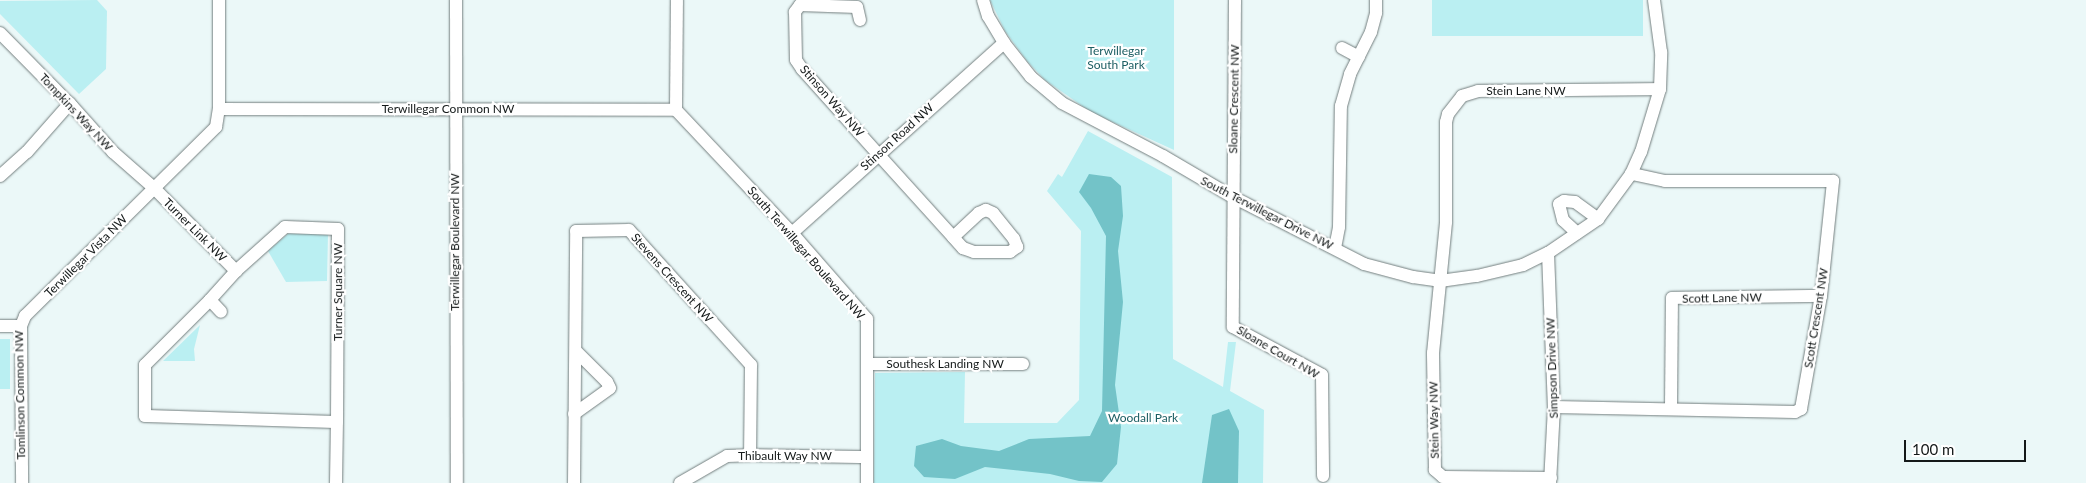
<!DOCTYPE html>
<html>
<head>
<meta charset="utf-8">
<style>
	body { margin:0 }
	#map { position:relative; width:2086px; height:483px; overflow:hidden; background:#ebf8f8; font-family:Lato,sans-serif }
	div>[style] { position:absolute }
	[style*='--x'] { left:calc(var(--x)*1px); top:calc(var(--y)*1px); width:calc(var(--w)*1px); rotate:calc(var(--a)*1deg) }
	.green>* { inset:0; background:#baeff2; transform-origin:0 0 }
	.water>* { inset:0; background:#73c3c8 }
	.roads { filter:drop-shadow(0 0 1px #737e7e) drop-shadow(0 0 1px #737e7e) }
	.minor>* { height:12px; margin:-6px; padding:0 6px; transform-origin:6px; border-radius:6px; background:#fff }
	span { translate:-50% -50%; white-space:nowrap; text-align:center; line-height:1.15; -webkit-text-stroke:4.5px #fff; paint-order:stroke }
	.park-label { font-size:12px; color:#1c5e63 }
	.street-label { font-size:12px; color:#141919 }
	.scale { position:absolute; left:1904px; top:440px; width:122px; height:22px; box-sizing:border-box; border:2px solid #141919; border-top:0; padding-left:6px; font-size:15px; line-height:18px; white-space:nowrap; color:#141919; -webkit-text-stroke:4px #fff; paint-order:stroke }
</style>
</head>
<body>
<div id="map">
	<div class="green">
		<div style="clip-path:polygon(97px 0,107px 11px,106px 69px,79px 94px,0 14px,0 1px)"></div>
		<div style="clip-path:polygon(990px 0,1174px 0,1174px 150px,1091px 112px,1045px 80px,1027px 61px,1005px 31px)"></div>
		<div style="left:1432px;top:0;width:211px;height:36px"></div>
		<div style="clip-path:polygon(1088px 131px,1172px 177px,1173px 359px,1223px 387px,1228px 342px,1236px 342px,1230px 391px,1264px 410px,1263px 483px,874px 483px,875px 373px,965px 372px,964px 423px,1057px 423px,1079px 400px,1081px 231px,1047px 191px,1058px 174px,1062px 177px)"></div>
		<div style="clip-path:polygon(289px 233px,328px 234px,327px 281px,286px 282px,268px 251px)"></div>
		<div style="clip-path:polygon(200px 325px,194px 349px,195px 361px,163px 361px)"></div>
		<div style="left:0;top:339px;width:10px;height:50px"></div>
	</div>
	<div class="water">
		<div style="clip-path:polygon(1089px 174px,1111px 177px,1121px 186px,1123px 216px,1118px 251px,1123px 302px,1115px 385px,1121px 427px,1117px 464px,1102px 482px,1079px 481px,1050px 474px,985px 467px,955px 479px,924px 477px,914px 466px,916px 446px,942px 439px,961px 446px,999px 451px,1029px 439px,1090px 436px,1102px 411px,1106px 236px,1091px 208px,1079px 192px)"></div>
		<div style="clip-path:polygon(1229px 409px,1239px 431px,1238px 483px,1202px 483px,1212px 415px)"></div>
	</div>
	<div class="roads">
		<div class="minor">
			<div style="--x:219;--y:0;--w:109;--a:90"></div>
			<div style="--x:219;--y:109;--w:457;--a:0.1"></div>
			<div style="--x:456;--y:0;--w:483;--a:89.9"></div>
			<div style="--x:983;--y:0;--w:17;--a:73"></div>
			<div style="--x:988;--y:16;--w:31;--a:59"></div>
			<div style="--x:1004;--y:43;--w:43;--a:51.5"></div>
			<div style="--x:1031;--y:77;--w:40;--a:40"></div>
			<div style="--x:1062;--y:103;--w:114;--a:27.7"></div>
			<div style="--x:1163;--y:156;--w:81;--a:30.4"></div>
			<div style="--x:1233;--y:197;--w:147;--a:27.1"></div>
			<div style="--x:1364;--y:264;--w:51;--a:14.9"></div>
			<div style="--x:1413;--y:277;--w:27;--a:8"></div>
			<div style="--x:1440;--y:281;--w:37;--a:-8"></div>
			<div style="--x:1477;--y:276;--w:47;--a:-13.4"></div>
			<div style="--x:1523;--y:265;--w:28;--a:-26"></div>
			<div style="--x:1548;--y:253;--w:60;--a:-34.2"></div>
			<div style="--x:1598;--y:219;--w:56;--a:-53.7"></div>
			<div style="--x:1631;--y:174;--w:24;--a:-66"></div>
			<div style="--x:1641;--y:152;--w:66;--a:-73.2"></div>
			<div style="--x:1660;--y:89;--w:37;--a:-88"></div>
			<div style="--x:1661;--y:52;--w:52;--a:-97.7"></div>
			<div style="--x:1235;--y:0;--w:327;--a:90.4"></div>
			<div style="--x:1233;--y:327;--w:101;--a:28.3"></div>
			<div style="--x:1322;--y:375;--w:101;--a:89.4"></div>
			<div style="--x:860;--y:20;--w:13;--a:-103"></div>
			<div style="--x:857;--y:7;--w:57;--a:-178"></div>
			<div style="--x:800;--y:5;--w:9;--a:126"></div>
			<div style="--x:795;--y:12;--w:48;--a:88.8"></div>
			<div style="--x:796;--y:60;--w:11;--a:56"></div>
			<div style="--x:802;--y:69;--w:114;--a:48.2"></div>
			<div style="--x:878;--y:154;--w:112;--a:47.9"></div>
			<div style="--x:953;--y:237;--w:15;--a:48"></div>
			<div style="--x:963;--y:248;--w:12;--a:20"></div>
			<div style="--x:974;--y:252;--w:36;--a:0"></div>
			<div style="--x:1010;--y:252;--w:9;--a:-36"></div>
			<div style="--x:1017;--y:247;--w:9;--a:-111"></div>
			<div style="--x:1014;--y:239;--w:33;--a:-129"></div>
			<div style="--x:993;--y:213;--w:8;--a:-157"></div>
			<div style="--x:986;--y:210;--w:8;--a:157"></div>
			<div style="--x:979;--y:213;--w:35;--a:137"></div>
			<div style="--x:0;--y:33;--w:103;--a:45.4"></div>
			<div style="--x:72;--y:106;--w:62;--a:48.3"></div>
			<div style="--x:113;--y:152;--w:55;--a:41.3"></div>
			<div style="--x:154;--y:188;--w:117;--a:45.3"></div>
			<div style="--x:1342;--y:48;--w:19;--a:28"></div>
			<div style="--x:676;--y:110;--w:169;--a:46.7"></div>
			<div style="--x:792;--y:233;--w:114;--a:48.9"></div>
			<div style="--x:867;--y:319;--w:164;--a:90"></div>
			<div style="--x:676;--y:110;--w:110;--a:-89.5"></div>
			<div style="--x:0;--y:176;--w:36;--a:-42"></div>
			<div style="--x:27;--y:152;--w:65;--a:-48.7"></div>
			<div style="--x:792;--y:233;--w:285;--a:-41.9"></div>
			<div style="--x:1577;--y:233;--w:19;--a:-137"></div>
			<div style="--x:1563;--y:220;--w:16;--a:-104"></div>
			<div style="--x:1559;--y:204;--w:6;--a:-31"></div>
			<div style="--x:1564;--y:201;--w:11;--a:5"></div>
			<div style="--x:1575;--y:202;--w:29;--a:36"></div>
			<div style="--x:1335;--y:248;--w:21;--a:-79"></div>
			<div style="--x:1339;--y:227;--w:121;--a:-89.1"></div>
			<div style="--x:1341;--y:106;--w:33;--a:-74"></div>
			<div style="--x:1350;--y:74;--w:47;--a:-63.4"></div>
			<div style="--x:1371;--y:32;--w:20;--a:-75"></div>
			<div style="--x:1376;--y:13;--w:13;--a:-90"></div>
			<div style="--x:1548;--y:253;--w:154;--a:87.8"></div>
			<div style="--x:1554;--y:407;--w:76;--a:93"></div>
			<div style="--x:210;--y:300;--w:16;--a:47"></div>
			<div style="--x:0;--y:326;--w:21;--a:0"></div>
			<div style="--x:21;--y:326;--w:157;--a:89.6"></div>
			<div style="--x:21;--y:326;--w:11;--a:-68"></div>
			<div style="--x:25;--y:316;--w:269;--a:-44.7"></div>
			<div style="--x:216;--y:127;--w:18;--a:-81"></div>
			<div style="--x:868;--y:364;--w:155;--a:0"></div>
			<div style="--x:1554;--y:407;--w:241;--a:1.2"></div>
			<div style="--x:1795;--y:412;--w:7;--a:-27"></div>
			<div style="--x:1801;--y:409;--w:115;--a:-80"></div>
			<div style="--x:1821;--y:296;--w:116;--a:-84"></div>
			<div style="--x:1833;--y:181;--w:168;--a:180"></div>
			<div style="--x:1665;--y:181;--w:35;--a:-168"></div>
			<div style="--x:1671;--y:408;--w:110;--a:-89.5"></div>
			<div style="--x:1672;--y:298;--w:149;--a:-0.8"></div>
			<div style="--x:574;--y:414;--w:44;--a:-35.8"></div>
			<div style="--x:610;--y:388;--w:7;--a:-117"></div>
			<div style="--x:607;--y:382;--w:44;--a:-135"></div>
			<div style="--x:1551;--y:478;--w:108;--a:-179.5"></div>
			<div style="--x:1443;--y:477;--w:11;--a:-139"></div>
			<div style="--x:1435;--y:470;--w:117;--a:-91"></div>
			<div style="--x:1433;--y:353;--w:132;--a:-84.3"></div>
			<div style="--x:1446;--y:222;--w:100;--a:-90"></div>
			<div style="--x:1446;--y:122;--w:8;--a:-76"></div>
			<div style="--x:1448;--y:114;--w:23;--a:-52"></div>
			<div style="--x:1462;--y:96;--w:17;--a:-17"></div>
			<div style="--x:1478;--y:91;--w:182;--a:-0.6"></div>
			<div style="--x:336;--y:483;--w:61;--a:-89.1"></div>
			<div style="--x:337;--y:422;--w:193;--a:-89.7"></div>
			<div style="--x:338;--y:229;--w:53;--a:-177.8"></div>
			<div style="--x:285;--y:227;--w:66;--a:138.1"></div>
			<div style="--x:236;--y:271;--w:39;--a:132"></div>
			<div style="--x:210;--y:300;--w:92;--a:135"></div>
			<div style="--x:145;--y:365;--w:51;--a:90"></div>
			<div style="--x:145;--y:416;--w:192;--a:1.8"></div>
			<div style="--x:574;--y:483;--w:252;--a:-89.5"></div>
			<div style="--x:576;--y:231;--w:53;--a:-1.1"></div>
			<div style="--x:629;--y:230;--w:182;--a:47.9"></div>
			<div style="--x:751;--y:365;--w:90;--a:90.6"></div>
			<div style="--x:680;--y:483;--w:54;--a:-29.9"></div>
			<div style="--x:727;--y:456;--w:23;--a:-2"></div>
			<div style="--x:750;--y:455;--w:117;--a:1"></div>
		</div>
	</div>
	<div class="park-label">
		<span style="left:1116px;top:58px">Terwillegar<br>South Park</span>
		<span style="left:1143px;top:418px">Woodall Park</span>
	</div>
	<div class="street-label">
		<span style="left:1526px;top:91px">Stein Lane NW</span>
		<span style="left:1234px;top:99px;rotate:-89deg">Sloane Crescent NW</span>
		<span style="left:832px;top:101px;rotate:49deg">Stinson Way NW</span>
		<span style="left:448px;top:109px">Terwillegar Common NW</span>
		<span style="left:76px;top:112px;rotate:47deg">Tompkins Way NW</span>
		<span style="left:897px;top:137px;rotate:-42deg">Stinson Road NW</span>
		<span style="left:1267px;top:213px;rotate:27deg">South Terwillegar Drive NW</span>
		<span style="left:195px;top:230px;rotate:45deg">Turner Link NW</span>
		<span style="left:455px;top:242px;rotate:-90deg">Terwillegar Boulevard NW</span>
		<span style="left:806px;top:253px;rotate:49deg">South Terwillegar Boulevard NW</span>
		<span style="left:86px;top:256px;rotate:-45deg">Terwillegar Vista NW</span>
		<span style="left:672px;top:278px;rotate:48deg">Stevens Crescent NW</span>
		<span style="left:338px;top:292px;rotate:-90deg">Turner Square NW</span>
		<span style="left:1722px;top:298px;rotate:-1deg">Scott Lane NW</span>
		<span style="left:1816px;top:318px;rotate:-81deg">Scott Crescent NW</span>
		<span style="left:1278px;top:352px;rotate:30deg">Sloane Court NW</span>
		<span style="left:945px;top:364px">Southesk Landing NW</span>
		<span style="left:1552px;top:368px;rotate:-92deg">Simpson Drive NW</span>
		<span style="left:20px;top:395px;rotate:-91deg">Tomlinson Common NW</span>
		<span style="left:1434px;top:420px;rotate:-91deg">Stein Way NW</span>
		<span style="left:785px;top:456px">Thibault Way NW</span>
	</div>
	<div class="scale">100 m</div>
</div>
</body>
</html>
